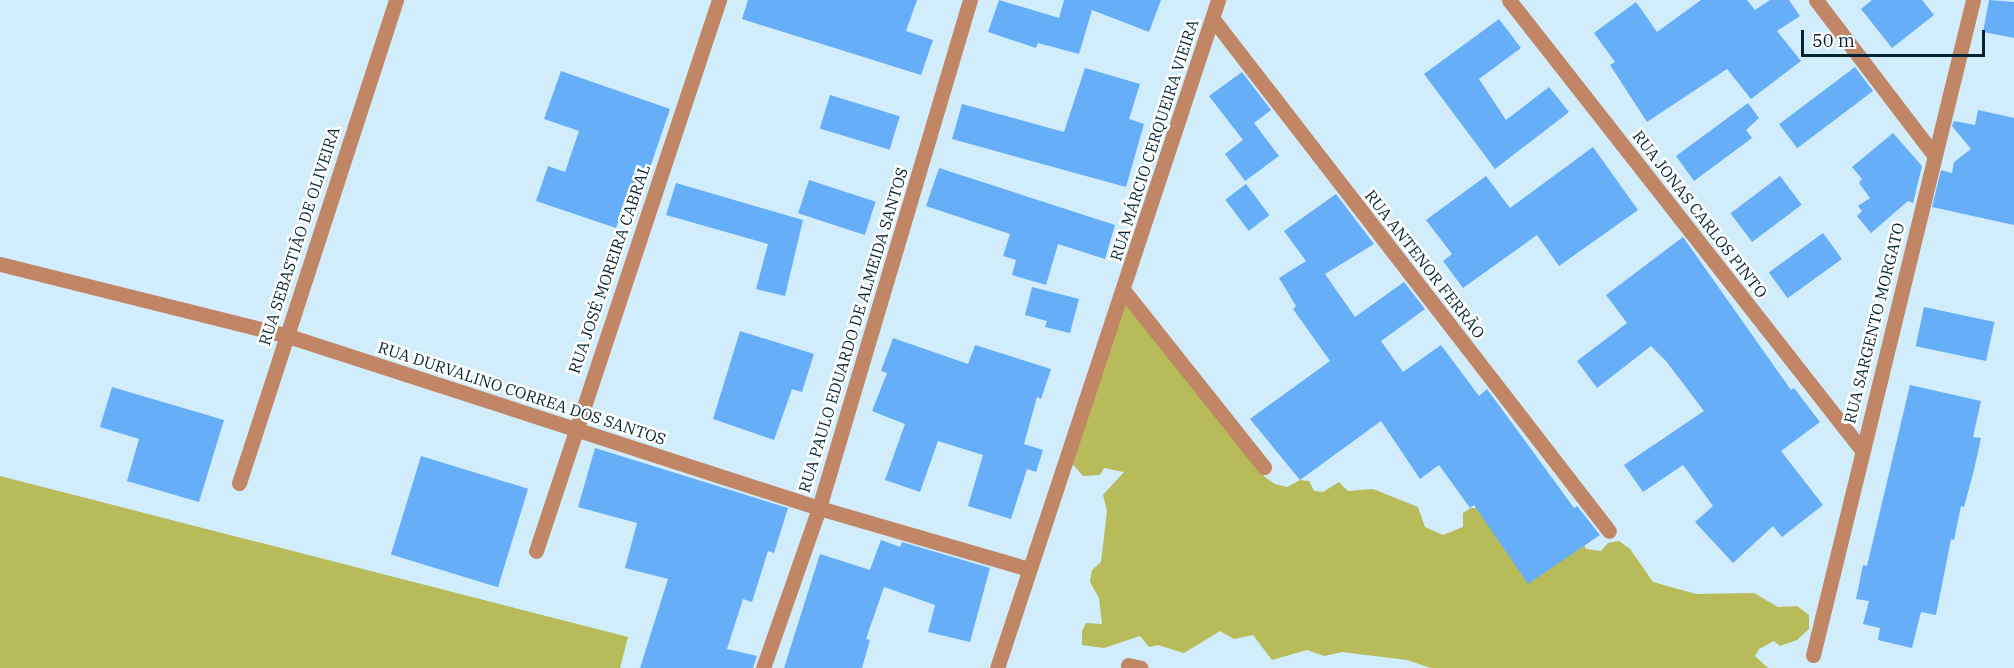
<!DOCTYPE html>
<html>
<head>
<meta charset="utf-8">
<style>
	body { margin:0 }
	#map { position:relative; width:2014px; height:668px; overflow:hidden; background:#d1ecfb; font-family:"IBM Plex Serif",serif }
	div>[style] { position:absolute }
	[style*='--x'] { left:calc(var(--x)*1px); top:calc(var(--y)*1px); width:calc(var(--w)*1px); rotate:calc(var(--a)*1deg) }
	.green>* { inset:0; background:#b8bb59 }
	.building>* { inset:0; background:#66aff8; transform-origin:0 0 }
	.minor>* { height:15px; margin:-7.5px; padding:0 7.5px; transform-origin:7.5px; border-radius:7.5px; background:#c18665 }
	span { translate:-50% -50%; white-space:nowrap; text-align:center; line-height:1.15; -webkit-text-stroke:5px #fff; paint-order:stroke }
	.street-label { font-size:16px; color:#042431 }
	.scale { position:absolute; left:1801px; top:30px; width:184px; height:27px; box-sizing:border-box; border:3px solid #042431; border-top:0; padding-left:8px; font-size:18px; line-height:21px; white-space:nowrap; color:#042431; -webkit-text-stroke:4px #fff; paint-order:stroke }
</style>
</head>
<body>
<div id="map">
	<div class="green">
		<div style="clip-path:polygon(1124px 291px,1265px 477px,1275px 484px,1287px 487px,1300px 480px,1309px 481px,1314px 491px,1323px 492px,1339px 482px,1348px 491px,1373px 489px,1418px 507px,1425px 527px,1443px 535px,1463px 527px,1463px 513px,1471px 508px,1486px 508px,1581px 538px,1586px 549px,1601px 551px,1608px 543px,1619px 541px,1630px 549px,1653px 582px,1696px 594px,1754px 593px,1778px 607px,1797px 606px,1809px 615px,1809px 629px,1797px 640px,1780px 646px,1774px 641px,1759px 649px,1755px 656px,1768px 668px,1431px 668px,1407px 660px,1342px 652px,1324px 656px,1307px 650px,1272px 660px,1253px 635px,1234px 639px,1220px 631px,1184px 653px,1158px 645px,1149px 647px,1140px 636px,1104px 648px,1082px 645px,1082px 631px,1086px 623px,1102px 624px,1099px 598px,1090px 582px,1092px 570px,1101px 562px,1107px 511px,1103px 495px,1124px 472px,1104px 468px,1100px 475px,1083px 476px,1067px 458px)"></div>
		<div style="clip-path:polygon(0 476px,628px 637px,620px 668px,0 668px)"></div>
	</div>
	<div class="building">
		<div style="clip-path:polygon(748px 0,917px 0,906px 31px,933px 40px,921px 75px,742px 19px)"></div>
		<div style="clip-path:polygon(999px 0,1059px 18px,1064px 0,1161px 0,1149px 32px,1092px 10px,1079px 54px,1038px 43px,1036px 48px,988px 32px)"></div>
		<div style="clip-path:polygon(1701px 0,1747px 0,1755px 10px,1770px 0,1789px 0,1800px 16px,1777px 31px,1801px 61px,1751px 99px,1727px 69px,1647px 122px,1610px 65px,1615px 62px,1594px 33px,1636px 2px,1657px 32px)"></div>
		<div style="clip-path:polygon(1872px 0,1922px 0,1934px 15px,1892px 48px,1861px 9px)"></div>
		<div style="clip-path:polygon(1989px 0,2014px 2px,2014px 38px,1983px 32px)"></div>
		<div style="clip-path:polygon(1499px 19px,1521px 48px,1479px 79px,1506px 120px,1549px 87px,1569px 112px,1495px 169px,1424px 74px)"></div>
		<div style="left:1855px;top:67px;width:30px;height:95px;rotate:53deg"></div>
		<div style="clip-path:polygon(1085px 68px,1140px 84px,1129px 119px,1144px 124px,1126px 187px,952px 139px,962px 104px,1064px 132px)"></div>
		<div style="clip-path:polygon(561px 71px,670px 109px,643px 188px,631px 184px,616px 228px,536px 201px,548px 166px,565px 172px,579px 131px,544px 119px)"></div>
		<div style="clip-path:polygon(1242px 72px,1271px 110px,1254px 123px,1279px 156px,1245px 181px,1225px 154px,1243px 140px,1209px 96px)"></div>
		<div style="left:830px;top:95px;width:73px;height:35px;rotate:17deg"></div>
		<div style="clip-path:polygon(1748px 103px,1759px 118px,1746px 130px,1752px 138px,1694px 181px,1676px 156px)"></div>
		<div style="clip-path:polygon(1978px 110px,2014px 118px,2014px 225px,1932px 207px,1941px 170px,1952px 173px,1954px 162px,1971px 149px,1952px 126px,1954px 121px,1975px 125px)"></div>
		<div style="clip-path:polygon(1893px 133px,1922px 166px,1913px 203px,1908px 201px,1871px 233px,1857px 216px,1862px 211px,1858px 206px,1870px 198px,1859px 183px,1862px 179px,1852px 167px)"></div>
		<div style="clip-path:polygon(1593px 147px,1638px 210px,1559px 266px,1537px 235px,1463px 288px,1443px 261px,1452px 254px,1426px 220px,1486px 176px,1510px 208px)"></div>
		<div style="clip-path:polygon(939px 168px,1115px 225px,1105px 259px,1058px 244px,1046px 285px,1012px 275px,1016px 260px,1003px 256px,1010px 234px,926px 206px)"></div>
		<div style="left:1780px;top:176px;width:36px;height:62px;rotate:53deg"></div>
		<div style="left:809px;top:180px;width:70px;height:35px;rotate:18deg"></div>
		<div style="clip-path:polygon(676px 183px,803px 220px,785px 296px,756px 289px,768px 244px,666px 215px)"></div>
		<div style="left:1246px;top:184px;width:39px;height:26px;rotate:53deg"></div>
		<div style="clip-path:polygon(1336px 194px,1374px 244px,1325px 274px,1355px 317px,1404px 282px,1425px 309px,1381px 341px,1403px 372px,1441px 345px,1479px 396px,1487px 389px,1574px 508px,1577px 506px,1600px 535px,1528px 584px,1474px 505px,1470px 508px,1439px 465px,1420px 479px,1381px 421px,1300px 480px,1250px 419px,1330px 361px,1293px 309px,1296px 306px,1279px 278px,1306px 261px,1284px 231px)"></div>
		<div style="left:1823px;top:233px;width:32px;height:67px;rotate:54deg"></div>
		<div style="clip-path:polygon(1683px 237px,1791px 390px,1794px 388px,1820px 422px,1781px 451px,1823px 505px,1782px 537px,1773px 526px,1733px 563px,1695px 522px,1713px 506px,1683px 465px,1643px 492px,1624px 465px,1704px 411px,1666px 361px,1651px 346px,1597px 388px,1577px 361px,1627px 323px,1606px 295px)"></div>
		<div style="clip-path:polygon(1032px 287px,1079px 299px,1070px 333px,1045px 327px,1047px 321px,1025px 315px)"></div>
		<div style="left:1924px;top:307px;width:72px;height:40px;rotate:12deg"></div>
		<div style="clip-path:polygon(740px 331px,814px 354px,802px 392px,792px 389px,774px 440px,713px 419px)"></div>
		<div style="clip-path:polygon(893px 338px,968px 364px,975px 345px,1051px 369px,1041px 399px,1037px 397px,1024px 444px,1043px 450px,1036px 472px,1027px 469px,1011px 519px,968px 506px,983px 455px,938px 441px,920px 492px,885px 480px,905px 424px,872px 411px,887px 373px,881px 371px)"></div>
		<div style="clip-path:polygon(1910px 385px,1981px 401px,1973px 437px,1981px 438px,1974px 470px,1964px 507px,1961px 506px,1954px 540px,1951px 539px,1936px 615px,1921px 612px,1912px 648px,1878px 640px,1880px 628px,1863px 624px,1869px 601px,1856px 599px,1863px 565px,1867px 566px)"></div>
		<div style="clip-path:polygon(112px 387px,224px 420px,199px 502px,127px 481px,139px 439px,100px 427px)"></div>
		<div style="clip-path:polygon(595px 448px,788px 508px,774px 553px,768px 551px,752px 602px,743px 599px,727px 649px,757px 656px,753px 668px,640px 668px,668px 579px,625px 568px,637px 523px,578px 507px)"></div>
		<div style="left:421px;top:456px;width:112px;height:103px;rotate:17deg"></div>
		<div style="clip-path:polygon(881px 540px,900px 547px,902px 542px,990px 568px,970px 642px,928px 632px,935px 605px,884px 587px,866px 639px,870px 640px,862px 668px,784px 668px,820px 554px,870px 570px)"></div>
	</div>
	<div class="minor">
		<div style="--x:1509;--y:0;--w:572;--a:51.89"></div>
		<div style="--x:1816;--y:0;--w:195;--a:52.7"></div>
		<div style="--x:1213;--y:19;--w:647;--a:52.28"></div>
		<div style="--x:0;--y:264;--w:294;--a:14"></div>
		<div style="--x:285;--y:335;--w:561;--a:17.95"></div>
		<div style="--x:819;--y:508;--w:219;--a:16.2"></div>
		<div style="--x:1124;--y:291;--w:225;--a:51.5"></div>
		<div style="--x:239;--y:483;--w:508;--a:-71.99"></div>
		<div style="--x:536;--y:551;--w:581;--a:-71.63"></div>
		<div style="--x:1813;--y:655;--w:674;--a:-76.27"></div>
		<div style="--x:1128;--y:665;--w:13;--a:13"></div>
		<div style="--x:763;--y:668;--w:170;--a:-70.7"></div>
		<div style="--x:819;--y:508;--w:530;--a:-73.45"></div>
		<div style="--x:997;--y:668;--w:704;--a:-71.69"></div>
	</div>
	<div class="street-label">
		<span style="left:1154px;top:140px;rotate:-72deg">RUA MÁRCIO CERQUEIRA VIEIRA</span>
		<span style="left:1700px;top:214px;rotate:52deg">RUA JONAS CARLOS PINTO</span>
		<span style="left:299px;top:236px;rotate:-72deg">RUA SEBASTIÃO DE OLIVEIRA</span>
		<span style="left:1425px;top:264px;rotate:52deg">RUA ANTENOR FERRÃO</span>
		<span style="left:609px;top:269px;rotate:-71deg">RUA JOSÉ MOREIRA CABRAL</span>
		<span style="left:1874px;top:323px;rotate:-76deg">RUA SARGENTO MORGATO</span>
		<span style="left:853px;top:330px;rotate:-73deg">RUA PAULO EDUARDO DE ALMEIDA SANTOS</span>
		<span style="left:522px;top:393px;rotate:18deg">RUA DURVALINO CORREA DOS SANTOS</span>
	</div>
	<div class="scale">50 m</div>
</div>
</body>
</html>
